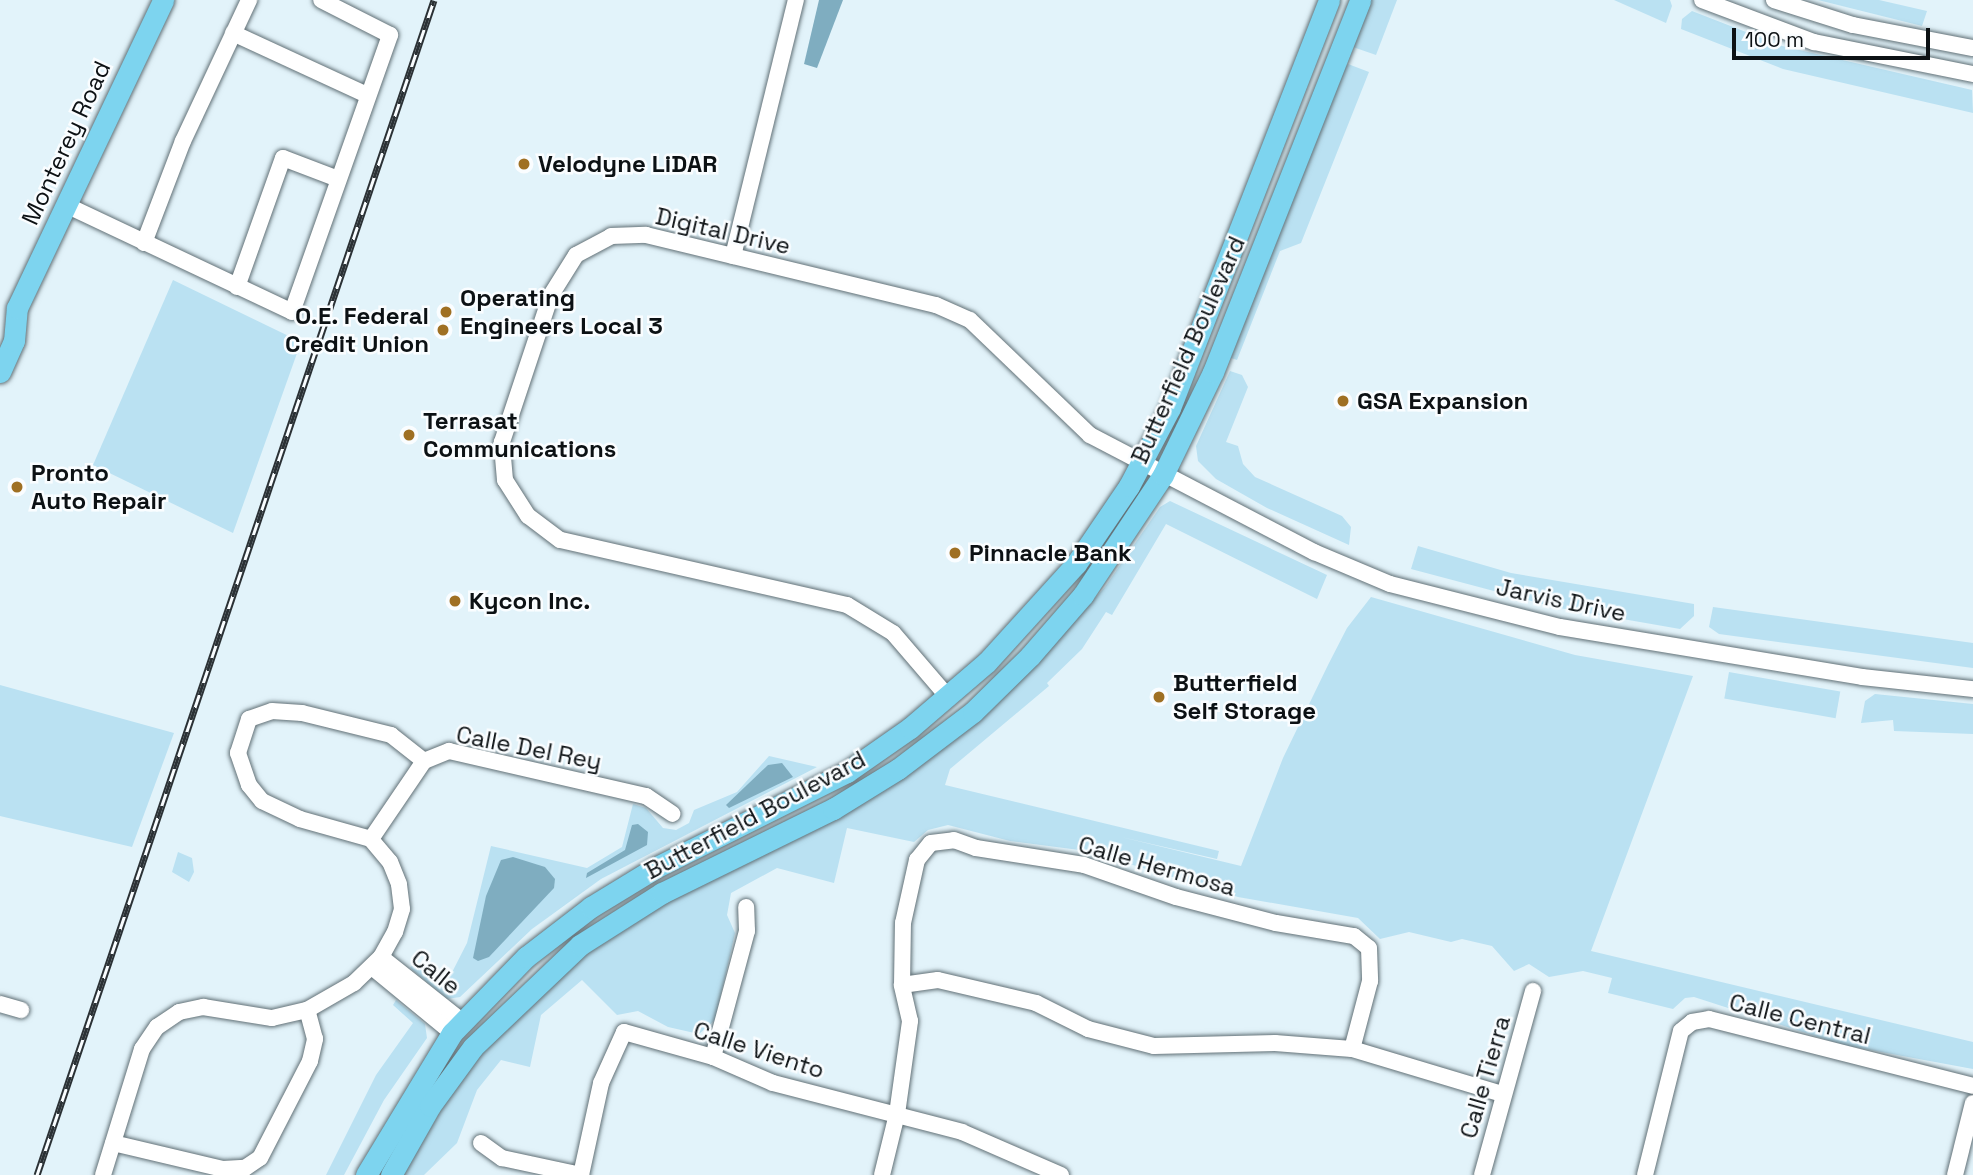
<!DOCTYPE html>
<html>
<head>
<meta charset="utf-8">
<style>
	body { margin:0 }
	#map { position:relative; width:1973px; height:1175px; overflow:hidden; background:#e2f3fa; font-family:"Space Grotesk",sans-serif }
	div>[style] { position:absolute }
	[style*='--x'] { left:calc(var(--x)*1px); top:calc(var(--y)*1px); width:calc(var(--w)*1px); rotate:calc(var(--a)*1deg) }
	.green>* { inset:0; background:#bae1f2; transform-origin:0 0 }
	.water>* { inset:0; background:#7fadc0 }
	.roads { filter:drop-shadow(0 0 2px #617076) drop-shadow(0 0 2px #617076) }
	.minor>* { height:16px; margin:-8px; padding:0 8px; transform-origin:8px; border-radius:8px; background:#fff }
	.major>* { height:21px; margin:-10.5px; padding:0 10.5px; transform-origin:10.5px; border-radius:10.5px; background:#7dd4ef }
	.rail>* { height:7px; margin-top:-3.5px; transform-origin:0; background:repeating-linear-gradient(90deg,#fafdff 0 13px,#2b3135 0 26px); box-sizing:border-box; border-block:2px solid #2b3135 }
	.dots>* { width:19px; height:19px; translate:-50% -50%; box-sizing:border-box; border:4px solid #fafdff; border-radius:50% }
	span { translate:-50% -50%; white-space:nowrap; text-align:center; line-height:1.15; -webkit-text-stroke:5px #fafdff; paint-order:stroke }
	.street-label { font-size:24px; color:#0c1114 }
	.poi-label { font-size:24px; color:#0c1114; font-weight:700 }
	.left { translate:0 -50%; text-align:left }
	.right { translate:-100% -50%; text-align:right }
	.scale { position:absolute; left:1732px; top:28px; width:198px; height:32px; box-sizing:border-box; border:4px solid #0c1114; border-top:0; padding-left:9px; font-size:21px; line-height:24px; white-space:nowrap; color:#0c1114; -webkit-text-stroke:5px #fafdff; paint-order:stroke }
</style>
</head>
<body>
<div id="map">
	<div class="green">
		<div style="clip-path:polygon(1368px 0,1397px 0,1376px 55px,1350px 46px)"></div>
		<div style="clip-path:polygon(1614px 0,1670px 0,1672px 6px,1666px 23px)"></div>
		<div style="clip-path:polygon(1818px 0,1879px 0,1927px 11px,1922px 26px)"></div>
		<div style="clip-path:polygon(1692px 11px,1782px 46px,1972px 90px,1973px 113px,1783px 69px,1681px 29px,1682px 19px)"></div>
		<div style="clip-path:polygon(1348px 64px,1369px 72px,1301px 243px,1280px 251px,1237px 360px,1231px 358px,1341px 70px)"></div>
		<div style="clip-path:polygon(173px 280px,301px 342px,233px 533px,93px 465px)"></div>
		<div style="clip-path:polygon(1230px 371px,1242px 375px,1248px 387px,1226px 442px,1238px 446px,1243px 464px,1255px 477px,1342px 516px,1351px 527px,1349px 545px,1267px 508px,1216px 479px,1198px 461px,1196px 446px)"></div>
		<div style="clip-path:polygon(1170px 501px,1327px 575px,1317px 599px,1166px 524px,1112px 615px,1106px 612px,1082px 649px,1047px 683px,1049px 686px,950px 769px,945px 785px,1219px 851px,1217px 859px,1121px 837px,1241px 866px,1283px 758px,1328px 665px,1347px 628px,1371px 597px,1575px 655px,1693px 676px,1591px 951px,1973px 1042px,1973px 1069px,1843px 1045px,1694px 997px,1685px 998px,1673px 1009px,1608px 993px,1612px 978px,1583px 971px,1549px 977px,1529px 964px,1514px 971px,1492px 946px,1462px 939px,1451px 942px,1409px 932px,1380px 939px,1358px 918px,1238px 897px,1087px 851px,1010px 841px,948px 825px,928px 830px,914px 842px,847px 828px,834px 883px,777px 868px,731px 893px,727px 915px,735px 933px,731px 951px,715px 1020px,699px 1034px,668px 1027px,638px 1011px,617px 1015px,582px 980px,541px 1015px,530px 1067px,501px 1060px,477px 1090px,457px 1143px,424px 1175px,403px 1175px,443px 1107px,484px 1051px,569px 967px,639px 917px,849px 811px,1046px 653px,1105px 587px,1160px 507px)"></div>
		<div style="clip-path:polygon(1418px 546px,1511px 573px,1694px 604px,1694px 616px,1680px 629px,1554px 607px,1411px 569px)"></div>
		<div style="clip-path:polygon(1713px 607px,1973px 643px,1973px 668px,1719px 634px,1709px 627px)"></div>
		<div style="left:1729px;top:672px;width:113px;height:27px;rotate:10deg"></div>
		<div style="clip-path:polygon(0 685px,174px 733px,132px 847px,0 816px)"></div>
		<div style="clip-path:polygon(1875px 694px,1973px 704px,1973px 734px,1894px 731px,1893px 720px,1861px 723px,1865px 701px)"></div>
		<div style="clip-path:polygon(769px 756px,817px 767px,601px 879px,532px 929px,460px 997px,447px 999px,410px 968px,414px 963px,444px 988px,467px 943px,491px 846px,587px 868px,622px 847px,633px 804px,646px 808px,663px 828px,676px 830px,689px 823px,694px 810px,737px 792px)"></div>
		<div style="clip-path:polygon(178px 852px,192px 858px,194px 872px,189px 882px,172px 872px)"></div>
		<div style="clip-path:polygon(396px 1000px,425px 1024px,427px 1038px,384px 1100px,344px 1175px,326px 1175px,376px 1075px,413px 1023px,393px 1005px)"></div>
	</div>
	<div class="water">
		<div style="clip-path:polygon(819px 0,843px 0,817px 68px,804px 64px)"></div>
		<div style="clip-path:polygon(782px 763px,793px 777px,729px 808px,726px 805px,768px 765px)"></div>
		<div style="clip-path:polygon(638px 824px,648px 832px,647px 845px,586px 878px,587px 873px,625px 850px,632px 825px)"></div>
		<div style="clip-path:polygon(513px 857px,545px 867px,555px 879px,554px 888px,489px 957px,478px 961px,473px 958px,486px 896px,501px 860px)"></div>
	</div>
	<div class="roads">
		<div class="minor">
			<div style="--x:1702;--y:0;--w:120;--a:20.6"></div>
			<div style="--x:1814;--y:42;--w:162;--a:11.4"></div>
			<div style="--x:1774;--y:0;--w:83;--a:17.6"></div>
			<div style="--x:1853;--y:25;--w:122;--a:10.9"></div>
			<div style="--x:233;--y:33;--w:148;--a:24.8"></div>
			<div style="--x:66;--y:205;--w:250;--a:25.3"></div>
			<div style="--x:292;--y:312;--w:294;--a:-70.5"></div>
			<div style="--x:390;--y:35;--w:77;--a:-153.1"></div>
			<div style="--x:144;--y:243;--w:109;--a:-69.1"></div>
			<div style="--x:183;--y:141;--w:156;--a:-64.9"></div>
			<div style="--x:733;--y:256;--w:264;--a:-76.2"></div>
			<div style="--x:237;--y:287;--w:137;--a:-70.4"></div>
			<div style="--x:283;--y:158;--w:59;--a:20.9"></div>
			<div style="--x:948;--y:697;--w:84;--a:-130.7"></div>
			<div style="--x:893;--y:633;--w:54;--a:-148.7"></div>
			<div style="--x:847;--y:605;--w:294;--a:-167.2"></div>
			<div style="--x:560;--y:540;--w:40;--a:-143"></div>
			<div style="--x:528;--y:516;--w:43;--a:-122.6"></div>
			<div style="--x:505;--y:480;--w:38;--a:-95"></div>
			<div style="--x:502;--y:442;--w:155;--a:-71.6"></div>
			<div style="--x:551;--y:295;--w:47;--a:-58"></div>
			<div style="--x:576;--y:255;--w:40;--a:-28"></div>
			<div style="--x:611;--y:236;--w:35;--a:-2"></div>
			<div style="--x:646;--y:235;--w:298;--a:13.6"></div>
			<div style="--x:936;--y:305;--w:37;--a:24"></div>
			<div style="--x:970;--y:320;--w:166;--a:43.8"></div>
			<div style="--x:1090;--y:435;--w:253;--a:27.6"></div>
			<div style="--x:1314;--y:552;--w:82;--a:22.8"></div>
			<div style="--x:1390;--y:584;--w:175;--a:14.2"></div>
			<div style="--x:1560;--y:627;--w:306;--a:9.4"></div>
			<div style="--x:1862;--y:677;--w:112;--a:6.2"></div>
			<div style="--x:371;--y:839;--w:94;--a:-55.8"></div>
			<div style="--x:424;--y:761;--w:27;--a:-22"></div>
			<div style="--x:449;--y:751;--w:202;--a:12.9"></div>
			<div style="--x:646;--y:796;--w:32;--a:34"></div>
			<div style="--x:381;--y:957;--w:105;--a:38.4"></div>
			<div style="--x:372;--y:967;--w:104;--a:39.5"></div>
			<div style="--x:902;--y:985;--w:62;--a:-89.1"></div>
			<div style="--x:903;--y:923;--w:65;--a:-77.5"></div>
			<div style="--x:917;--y:860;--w:22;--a:-51"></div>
			<div style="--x:931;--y:843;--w:23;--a:-7"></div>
			<div style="--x:954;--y:840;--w:23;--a:20"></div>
			<div style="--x:976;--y:848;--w:109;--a:8.9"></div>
			<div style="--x:1084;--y:865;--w:97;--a:19.2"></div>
			<div style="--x:1176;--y:897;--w:103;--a:14.6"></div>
			<div style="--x:1276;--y:923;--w:79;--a:9.5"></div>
			<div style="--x:1354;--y:936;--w:19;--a:39"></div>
			<div style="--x:1369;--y:948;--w:33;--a:88"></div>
			<div style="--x:1370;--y:981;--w:70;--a:104.8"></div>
			<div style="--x:0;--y:1004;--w:22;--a:16"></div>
			<div style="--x:713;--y:1057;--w:131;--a:-74.9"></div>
			<div style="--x:747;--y:931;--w:24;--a:-92"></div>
			<div style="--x:113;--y:1143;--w:113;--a:13.3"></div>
			<div style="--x:223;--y:1169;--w:22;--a:-3"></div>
			<div style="--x:245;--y:1168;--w:18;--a:-34"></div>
			<div style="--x:260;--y:1158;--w:109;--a:-62.7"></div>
			<div style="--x:310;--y:1061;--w:23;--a:-77"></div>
			<div style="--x:315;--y:1039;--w:30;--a:-105"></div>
			<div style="--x:481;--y:1143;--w:26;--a:36"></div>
			<div style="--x:502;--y:1158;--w:81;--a:12.1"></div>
			<div style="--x:103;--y:1175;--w:132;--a:-72.8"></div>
			<div style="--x:142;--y:1049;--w:27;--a:-56"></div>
			<div style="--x:157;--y:1027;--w:27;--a:-34"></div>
			<div style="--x:179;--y:1012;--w:25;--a:-12"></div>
			<div style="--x:203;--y:1007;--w:70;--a:9.1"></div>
			<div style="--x:272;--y:1018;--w:36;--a:-13"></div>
			<div style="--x:307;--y:1010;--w:54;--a:-29.9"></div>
			<div style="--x:354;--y:983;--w:37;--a:-44"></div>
			<div style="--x:381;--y:957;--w:29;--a:-61"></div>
			<div style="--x:395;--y:932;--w:24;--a:-73"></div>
			<div style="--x:402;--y:909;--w:25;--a:-97"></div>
			<div style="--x:399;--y:884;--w:24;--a:-112"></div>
			<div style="--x:390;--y:862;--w:30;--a:-130"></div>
			<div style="--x:371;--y:839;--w:74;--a:-164.3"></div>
			<div style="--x:300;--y:819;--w:42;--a:-154.7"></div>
			<div style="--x:262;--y:801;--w:21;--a:-129"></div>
			<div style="--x:249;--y:785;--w:34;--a:-109"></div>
			<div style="--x:238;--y:753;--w:36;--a:-72"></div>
			<div style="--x:249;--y:719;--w:24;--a:-19"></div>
			<div style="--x:272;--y:711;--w:30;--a:4"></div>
			<div style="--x:302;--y:713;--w:92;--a:13.9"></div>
			<div style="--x:391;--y:735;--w:42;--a:38.2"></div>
			<div style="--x:581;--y:1175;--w:94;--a:-77.7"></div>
			<div style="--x:601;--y:1083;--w:56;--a:-65.7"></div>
			<div style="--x:624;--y:1032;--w:92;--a:15.7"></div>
			<div style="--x:713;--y:1057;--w:65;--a:23.4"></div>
			<div style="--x:773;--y:1083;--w:195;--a:14.5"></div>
			<div style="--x:962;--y:1132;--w:108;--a:23.5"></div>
			<div style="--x:882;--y:1175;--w:63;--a:-76.2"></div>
			<div style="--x:897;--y:1114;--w:94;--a:-82"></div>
			<div style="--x:910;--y:1021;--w:37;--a:-103"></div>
			<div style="--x:902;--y:985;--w:36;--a:-8"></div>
			<div style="--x:938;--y:980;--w:101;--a:13.2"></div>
			<div style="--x:1036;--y:1003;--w:58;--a:26.6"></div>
			<div style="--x:1088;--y:1029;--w:68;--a:14.4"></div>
			<div style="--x:1154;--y:1046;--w:121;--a:-1.4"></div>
			<div style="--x:1275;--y:1043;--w:77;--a:4.5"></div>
			<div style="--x:1352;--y:1049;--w:157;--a:16.7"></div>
			<div style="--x:1482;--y:1175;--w:191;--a:-74.5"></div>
			<div style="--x:1645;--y:1175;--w:148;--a:-76"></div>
			<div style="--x:1681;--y:1031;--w:14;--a:-39"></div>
			<div style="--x:1692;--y:1022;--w:17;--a:-10"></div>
			<div style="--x:1709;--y:1019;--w:272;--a:14.2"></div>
			<div style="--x:1955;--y:1175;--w:74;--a:-76"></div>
		</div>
		<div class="major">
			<div style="--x:0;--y:372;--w:34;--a:-66"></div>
			<div style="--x:14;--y:341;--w:33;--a:-85"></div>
			<div style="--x:17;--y:308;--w:341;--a:-64.6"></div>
			<div style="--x:366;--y:1175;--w:166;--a:-58.8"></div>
			<div style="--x:452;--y:1033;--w:106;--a:-45.8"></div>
			<div style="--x:526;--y:957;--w:82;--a:-37.6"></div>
			<div style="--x:591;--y:907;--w:75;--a:-31.4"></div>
			<div style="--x:655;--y:868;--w:215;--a:-26.6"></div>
			<div style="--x:847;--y:772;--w:77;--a:-34.9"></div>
			<div style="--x:910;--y:728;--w:101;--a:-40.6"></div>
			<div style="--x:987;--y:662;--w:132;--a:-47.8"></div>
			<div style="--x:1076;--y:564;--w:94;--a:-55.8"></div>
			<div style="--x:1129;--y:486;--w:88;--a:-62.3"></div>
			<div style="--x:1170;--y:408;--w:438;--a:-68.7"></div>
			<div style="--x:391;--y:1175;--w:79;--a:-60.5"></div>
			<div style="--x:430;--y:1106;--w:73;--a:-53.9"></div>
			<div style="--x:473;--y:1047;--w:148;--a:-43.6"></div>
			<div style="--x:580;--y:945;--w:97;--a:-32.4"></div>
			<div style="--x:662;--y:893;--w:191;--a:-26.2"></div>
			<div style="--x:833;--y:809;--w:76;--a:-31.6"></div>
			<div style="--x:898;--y:769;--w:94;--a:-37.2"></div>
			<div style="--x:973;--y:712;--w:80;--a:-44.5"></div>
			<div style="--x:1030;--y:656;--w:81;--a:-49"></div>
			<div style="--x:1083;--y:595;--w:144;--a:-56.3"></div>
			<div style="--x:1163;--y:475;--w:114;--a:-64.1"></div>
			<div style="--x:1213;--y:372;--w:400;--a:-68.4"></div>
		</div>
	</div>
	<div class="rail">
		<div style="--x:37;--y:1175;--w:1240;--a:-71.33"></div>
	</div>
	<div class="dots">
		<div style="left:524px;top:164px;background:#9f7023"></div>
		<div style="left:446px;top:312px;background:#9f7023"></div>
		<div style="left:443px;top:330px;background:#9f7023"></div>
		<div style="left:1343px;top:401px;background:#9f7023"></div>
		<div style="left:409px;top:435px;background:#9f7023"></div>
		<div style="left:17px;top:487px;background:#9f7023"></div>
		<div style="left:955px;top:553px;background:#9f7023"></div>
		<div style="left:455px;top:601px;background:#9f7023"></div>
		<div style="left:1159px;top:697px;background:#9f7023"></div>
	</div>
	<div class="street-label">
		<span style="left:66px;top:143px;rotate:-65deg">Monterey Road</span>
		<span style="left:723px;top:231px;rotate:13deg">Digital Drive</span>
		<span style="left:1188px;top:350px;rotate:-66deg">Butterfield Boulevard</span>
		<span style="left:1561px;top:600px;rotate:12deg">Jarvis Drive</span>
		<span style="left:529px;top:748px;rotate:11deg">Calle Del Rey</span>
		<span style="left:755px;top:815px;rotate:-28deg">Butterfield Boulevard</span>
		<span style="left:1157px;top:866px;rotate:16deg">Calle Hermosa</span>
		<span style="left:436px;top:972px;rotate:39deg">Calle</span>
		<span style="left:1800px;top:1019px;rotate:14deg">Calle Central</span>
		<span style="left:759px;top:1050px;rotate:18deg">Calle Viento</span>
		<span style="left:1485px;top:1077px;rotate:-74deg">Calle Tierra</span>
	</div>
	<div class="poi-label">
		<span class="left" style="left:538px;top:164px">Velodyne LiDAR</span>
		<span class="left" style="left:460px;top:312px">Operating<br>Engineers Local 3</span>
		<span class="right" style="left:429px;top:330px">O.E. Federal<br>Credit Union</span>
		<span class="left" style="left:1357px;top:401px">GSA Expansion</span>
		<span class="left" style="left:423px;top:435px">Terrasat<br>Communications</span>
		<span class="left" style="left:31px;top:487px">Pronto<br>Auto Repair</span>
		<span class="left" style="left:969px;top:553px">Pinnacle Bank</span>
		<span class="left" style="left:469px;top:601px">Kycon Inc.</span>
		<span class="left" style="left:1173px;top:697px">Butterfield<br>Self Storage</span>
	</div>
	<div class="scale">100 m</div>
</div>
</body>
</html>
